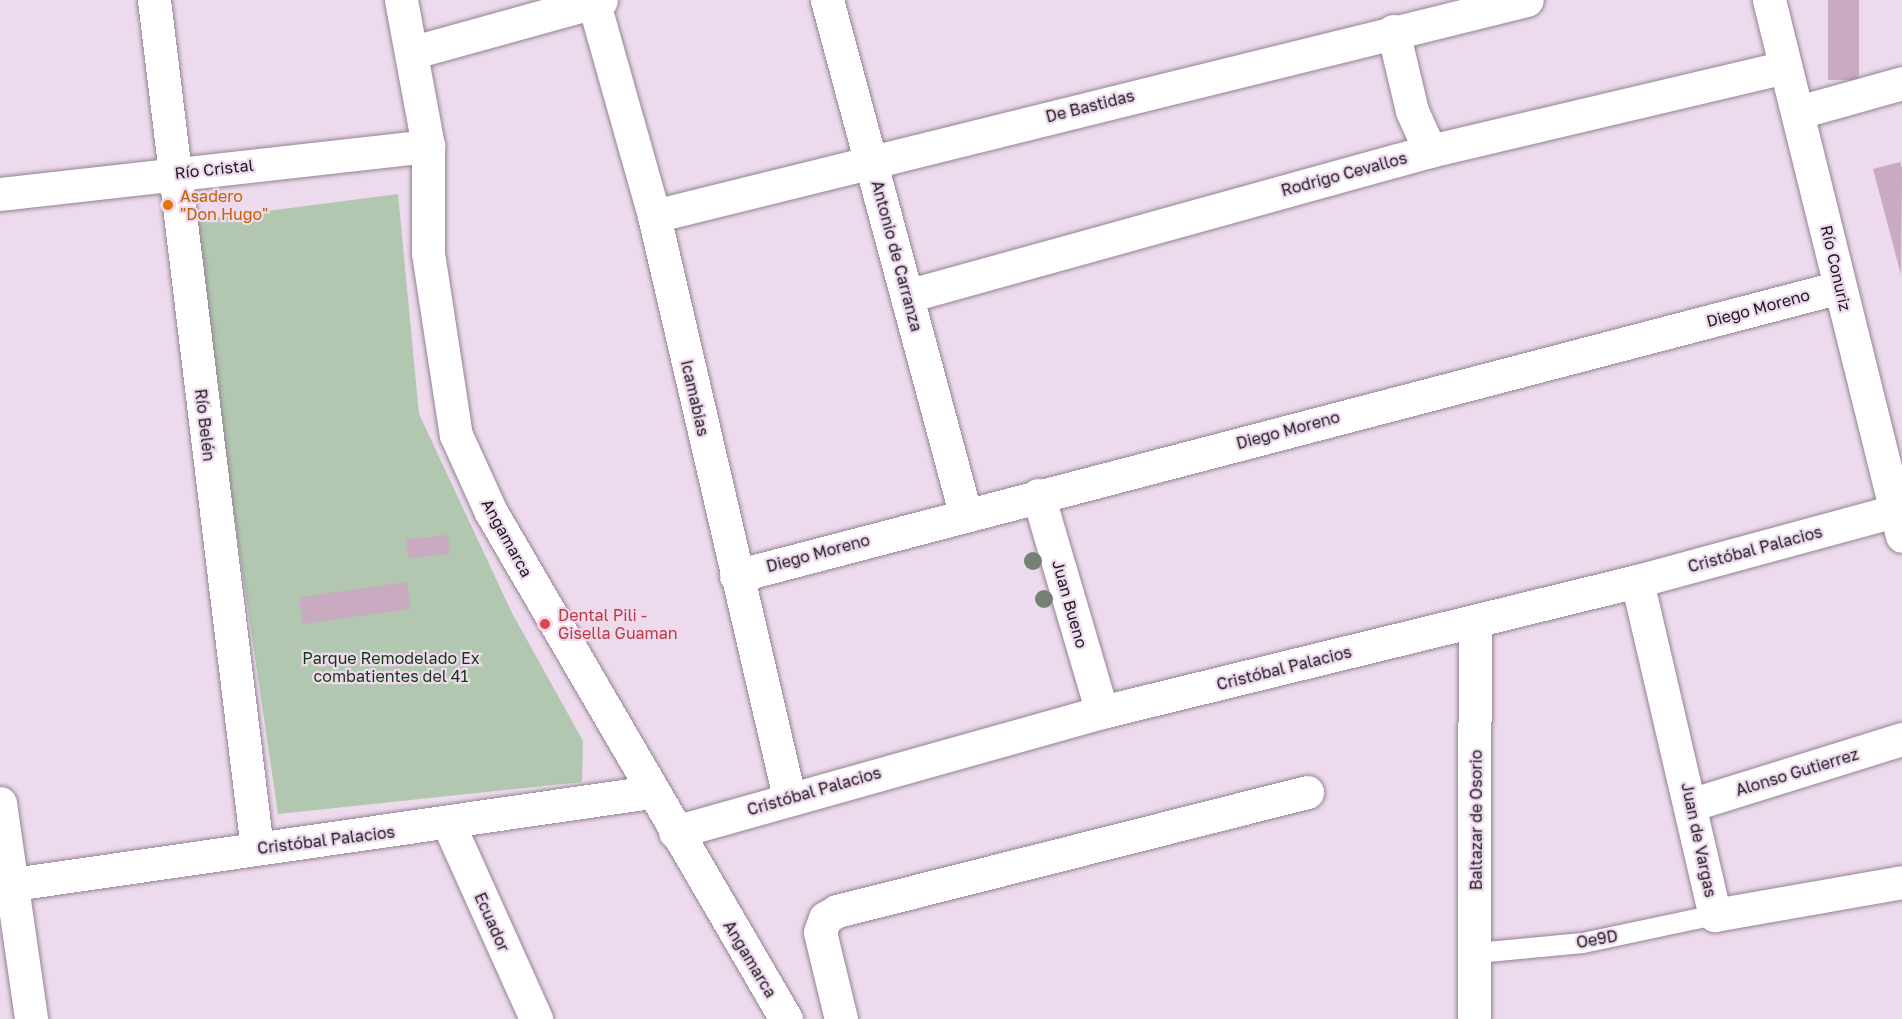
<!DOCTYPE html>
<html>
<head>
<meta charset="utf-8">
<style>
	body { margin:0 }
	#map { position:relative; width:1902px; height:1019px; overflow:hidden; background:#eddaed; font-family:"Golos Text",sans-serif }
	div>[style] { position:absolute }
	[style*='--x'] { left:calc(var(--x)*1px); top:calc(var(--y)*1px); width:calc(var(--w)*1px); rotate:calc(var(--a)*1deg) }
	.green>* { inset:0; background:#b1c7af }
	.building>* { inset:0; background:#c9aac1; transform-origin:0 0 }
	.roads { filter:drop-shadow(0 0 2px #948394) drop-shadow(0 0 2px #948394) }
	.service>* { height:20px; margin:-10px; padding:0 10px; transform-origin:10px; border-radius:10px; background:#fff }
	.minor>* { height:33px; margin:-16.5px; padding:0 16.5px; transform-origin:16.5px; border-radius:16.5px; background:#fff }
	.tertiary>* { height:33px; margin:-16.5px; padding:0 16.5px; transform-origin:16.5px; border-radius:16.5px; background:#fff }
	.trees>* { width:18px; height:18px; margin:-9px; border-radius:50%; background:#768175 }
	.dots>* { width:16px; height:16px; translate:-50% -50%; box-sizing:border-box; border:3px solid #eddaed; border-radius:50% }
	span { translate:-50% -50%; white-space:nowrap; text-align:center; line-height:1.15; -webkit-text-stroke:4.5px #eddaed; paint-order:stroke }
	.street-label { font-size:16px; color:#1f181f }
	.food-label { font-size:16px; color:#c56008 }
	.left { translate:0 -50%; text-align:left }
	.health-label { font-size:16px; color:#be3a42 }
	.park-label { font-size:16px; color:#143912 }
</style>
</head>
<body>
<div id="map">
	<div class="green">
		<div style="clip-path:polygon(398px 194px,419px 414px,512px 613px,583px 741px,582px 782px,278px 814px,191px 221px)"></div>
	</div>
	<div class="building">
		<div style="left:1828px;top:0;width:31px;height:80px"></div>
		<div style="clip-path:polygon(1900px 162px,1902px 168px,1901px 275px,1873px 169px)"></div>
		<div style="left:448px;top:535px;width:19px;height:42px;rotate:84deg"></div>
		<div style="left:407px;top:582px;width:27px;height:109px;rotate:82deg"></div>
	</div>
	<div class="roads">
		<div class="service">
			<div style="--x:1477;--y:953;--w:106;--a:-5.4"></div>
			<div style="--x:1583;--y:943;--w:135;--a:-12"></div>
		</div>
		<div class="minor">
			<div style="--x:154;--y:0;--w:855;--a:83.08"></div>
			<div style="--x:593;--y:0;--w:224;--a:74.2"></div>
			<div style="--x:654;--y:216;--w:596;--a:76.92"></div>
			<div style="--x:827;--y:0;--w:531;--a:74.94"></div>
			<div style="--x:1769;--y:0;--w:552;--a:76.06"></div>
			<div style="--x:1393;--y:31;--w:82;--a:76.6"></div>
			<div style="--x:1412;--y:111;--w:44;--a:65.8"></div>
			<div style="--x:414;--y:52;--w:194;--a:-15.5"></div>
			<div style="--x:1799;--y:112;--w:107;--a:-15.7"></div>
			<div style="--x:0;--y:194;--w:431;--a:-6.4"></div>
			<div style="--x:654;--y:216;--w:899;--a:-13.9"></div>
			<div style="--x:907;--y:296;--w:543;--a:-15.5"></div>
			<div style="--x:1430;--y:151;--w:365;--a:-13.3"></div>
			<div style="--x:1038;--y:495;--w:226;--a:73.6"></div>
			<div style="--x:736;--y:576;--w:1141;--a:-14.67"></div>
			<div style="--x:1637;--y:581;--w:343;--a:76.9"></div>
			<div style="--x:1715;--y:915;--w:190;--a:-10"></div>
			<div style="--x:0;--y:803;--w:218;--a:81.8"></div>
			<div style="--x:1693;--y:804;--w:219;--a:-17.3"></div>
			<div style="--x:449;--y:825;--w:213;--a:65.8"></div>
			<div style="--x:675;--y:832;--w:444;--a:-15.7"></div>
			<div style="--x:1102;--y:712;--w:551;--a:-13.76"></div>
			<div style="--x:1637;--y:581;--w:267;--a:-15.2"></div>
			<div style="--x:0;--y:886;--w:658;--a:-8.22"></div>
			<div style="--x:841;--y:1019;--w:89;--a:-103.6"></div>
			<div style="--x:820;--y:932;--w:15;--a:-70"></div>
			<div style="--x:825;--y:918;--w:14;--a:-30"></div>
			<div style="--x:837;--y:911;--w:485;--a:-14.2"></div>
			<div style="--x:1474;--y:1019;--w:398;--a:-89.9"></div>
		</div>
		<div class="tertiary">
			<div style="--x:401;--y:0;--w:148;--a:79.5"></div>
			<div style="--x:428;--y:146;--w:107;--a:90"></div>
			<div style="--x:428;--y:253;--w:184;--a:81.3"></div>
			<div style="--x:456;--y:435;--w:85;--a:65.6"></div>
			<div style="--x:491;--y:512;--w:587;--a:59.81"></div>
		</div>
	</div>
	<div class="trees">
		<div style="left:1033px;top:561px"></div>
		<div style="left:1044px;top:599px"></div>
	</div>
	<div class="dots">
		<div style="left:168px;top:205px;background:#e8710a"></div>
		<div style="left:545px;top:624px;background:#e0444e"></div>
	</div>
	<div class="street-label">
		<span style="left:1090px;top:106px;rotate:-14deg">De Bastidas</span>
		<span style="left:214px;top:169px;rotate:-6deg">Río Cristal</span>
		<span style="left:1344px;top:174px;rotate:-15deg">Rodrigo Cevallos</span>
		<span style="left:897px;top:256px;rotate:75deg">Antonio de Carranza</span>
		<span style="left:1836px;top:268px;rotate:77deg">Río Conuriz</span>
		<span style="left:1758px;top:308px;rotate:-15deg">Diego Moreno</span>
		<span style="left:695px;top:398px;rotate:77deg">Icamabias</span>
		<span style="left:205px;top:425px;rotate:83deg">Río Belén</span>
		<span style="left:1288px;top:430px;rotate:-15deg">Diego Moreno</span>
		<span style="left:507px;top:538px;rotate:61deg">Angamarca</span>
		<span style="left:1755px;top:549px;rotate:-15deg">Cristóbal Palacios</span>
		<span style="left:818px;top:553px;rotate:-15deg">Diego Moreno</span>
		<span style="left:1070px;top:604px;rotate:74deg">Juan Bueno</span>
		<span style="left:1284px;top:668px;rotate:-14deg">Cristóbal Palacios</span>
		<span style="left:1797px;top:772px;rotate:-17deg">Alonso Gutierrez</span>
		<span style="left:814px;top:791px;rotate:-16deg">Cristóbal Palacios</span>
		<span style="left:1476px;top:820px;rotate:-90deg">Baltazar de Osorio</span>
		<span style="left:326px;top:840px;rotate:-7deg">Cristóbal Palacios</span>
		<span style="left:1699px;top:840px;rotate:78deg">Juan de Vargas</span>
		<span style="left:492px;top:922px;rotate:66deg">Ecuador</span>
		<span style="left:1597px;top:939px;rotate:-10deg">Oe9D</span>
		<span style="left:750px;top:959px;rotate:59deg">Angamarca</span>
	</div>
	<div class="food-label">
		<span class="left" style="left:180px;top:205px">Asadero<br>"Don Hugo"</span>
	</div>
	<div class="health-label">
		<span class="left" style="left:558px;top:624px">Dental Pili -<br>Gisella Guaman</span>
	</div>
	<div class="park-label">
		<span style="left:391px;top:667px">Parque Remodelado Ex<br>combatientes del 41</span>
	</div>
</div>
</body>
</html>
